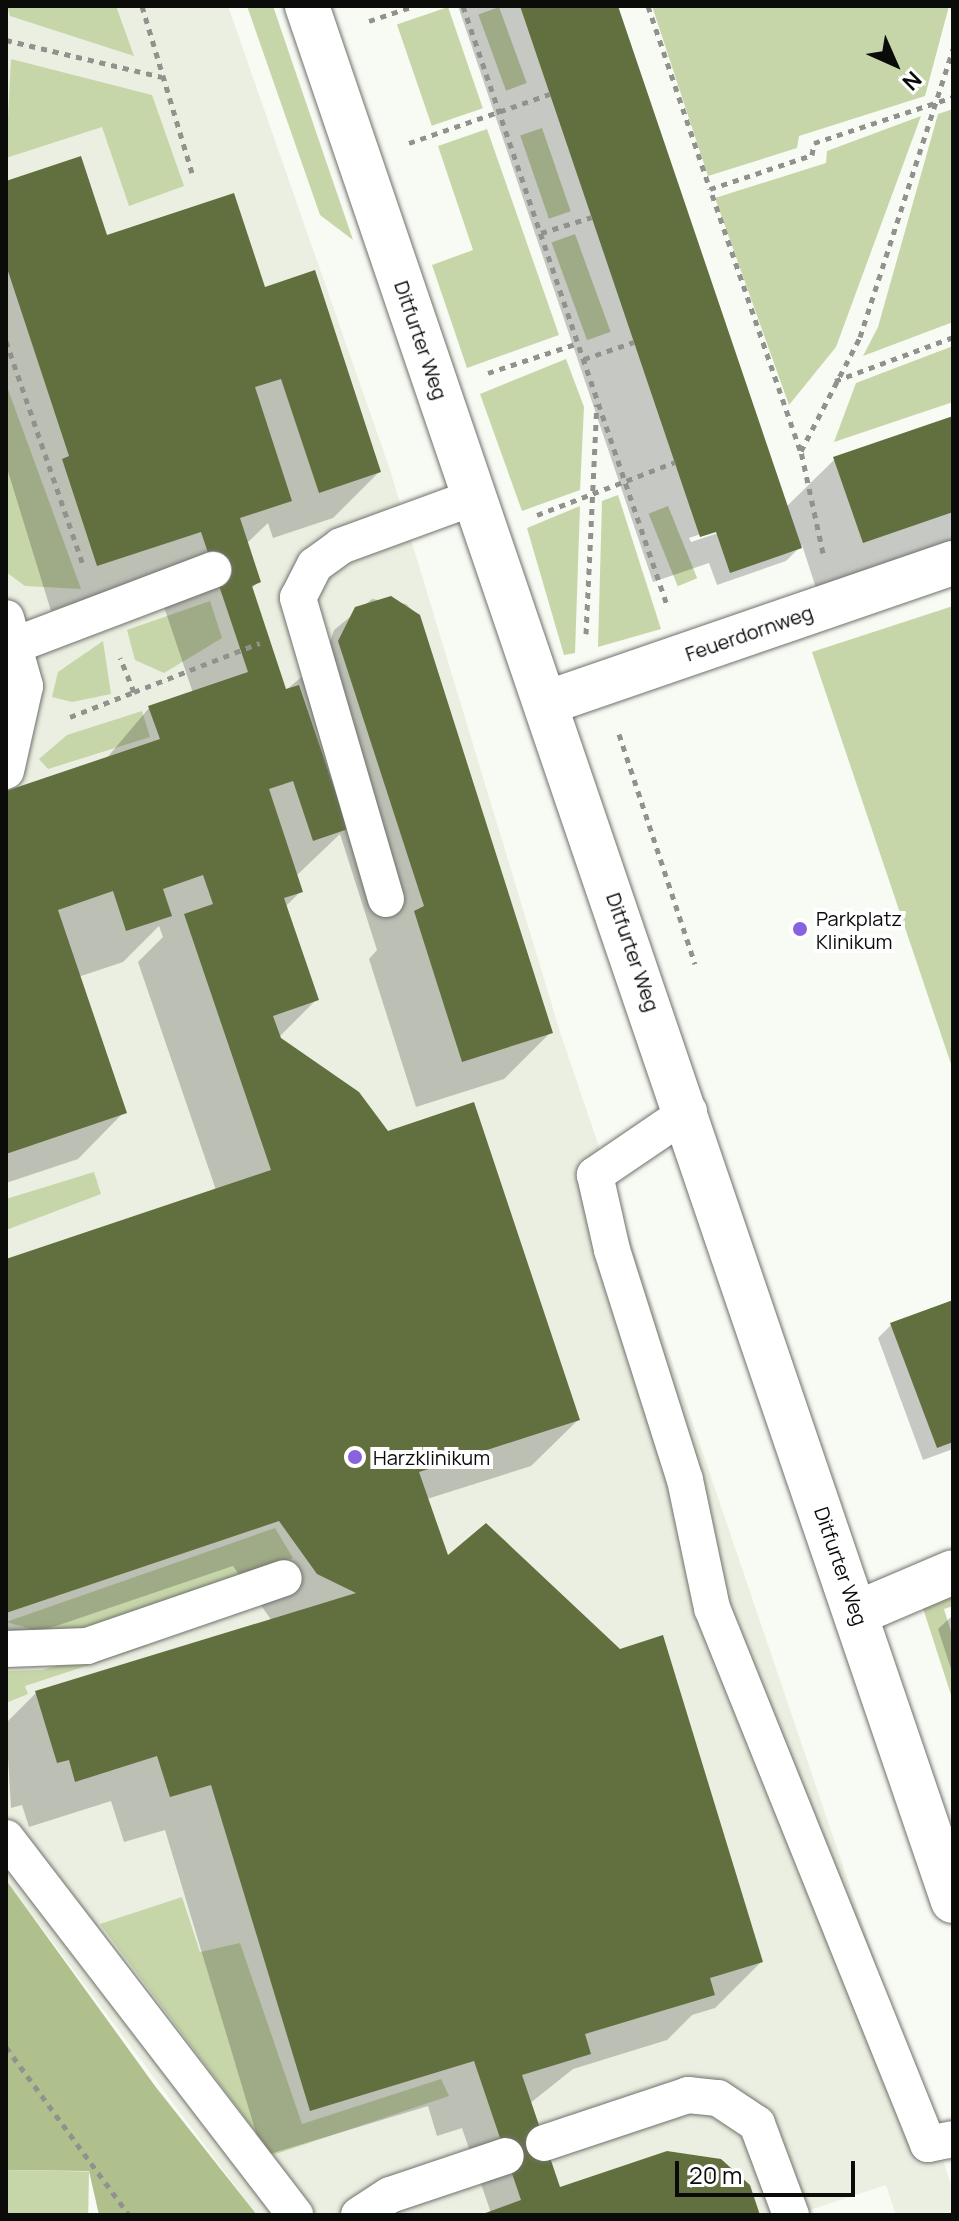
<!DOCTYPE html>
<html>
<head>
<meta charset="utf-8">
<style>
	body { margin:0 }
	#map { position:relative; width:959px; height:2221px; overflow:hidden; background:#f8faf4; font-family:Manrope,sans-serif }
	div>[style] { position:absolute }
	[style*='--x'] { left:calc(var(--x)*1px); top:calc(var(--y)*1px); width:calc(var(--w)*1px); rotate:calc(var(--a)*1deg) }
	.built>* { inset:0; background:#eaefe1 }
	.green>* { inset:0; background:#c7d6a9; transform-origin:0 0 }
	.forest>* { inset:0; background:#b0c08c }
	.shadow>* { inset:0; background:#0003 }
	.building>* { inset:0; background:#62703f }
	.path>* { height:5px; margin-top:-2.5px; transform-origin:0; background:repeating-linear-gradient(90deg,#91928e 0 6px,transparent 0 12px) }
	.roads { filter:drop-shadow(0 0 2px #70726c) drop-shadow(0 0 2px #70726c) }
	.service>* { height:36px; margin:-18px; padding:0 18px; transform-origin:18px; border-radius:18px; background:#fff }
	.minor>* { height:44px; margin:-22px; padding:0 22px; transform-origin:22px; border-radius:22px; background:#fff }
	.dots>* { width:22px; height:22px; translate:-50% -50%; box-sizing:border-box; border:4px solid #fff; border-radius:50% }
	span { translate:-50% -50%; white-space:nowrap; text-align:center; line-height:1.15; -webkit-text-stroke:8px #fff; paint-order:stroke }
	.street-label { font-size:20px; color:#0b0c0a }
	.poi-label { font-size:20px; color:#0b0c0a }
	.left { translate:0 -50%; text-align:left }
	.frame { position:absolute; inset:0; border:8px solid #0b0c0a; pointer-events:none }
	.north { position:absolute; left:855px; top:24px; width:80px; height:80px; -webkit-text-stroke:6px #fff; paint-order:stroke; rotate:135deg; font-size:22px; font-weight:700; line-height:32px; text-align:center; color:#0b0c0a }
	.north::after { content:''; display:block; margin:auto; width:28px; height:36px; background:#0b0c0a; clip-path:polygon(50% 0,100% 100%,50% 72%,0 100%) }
	.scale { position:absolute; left:675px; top:2161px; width:180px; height:36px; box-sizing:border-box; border:4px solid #0b0c0a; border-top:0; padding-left:10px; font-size:24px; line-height:28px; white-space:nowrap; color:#0b0c0a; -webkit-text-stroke:6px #fff; paint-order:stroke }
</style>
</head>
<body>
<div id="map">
	<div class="built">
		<div style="clip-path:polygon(6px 6px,228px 6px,389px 467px,561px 1035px,953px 2190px,953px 2215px,896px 2215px,886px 2185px,794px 2215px,760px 2215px,750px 2185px,721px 2159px,667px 2151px,479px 2215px,257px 2215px,6px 1880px)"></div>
	</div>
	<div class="green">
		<div style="clip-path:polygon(7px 6px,116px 6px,134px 56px,10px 16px)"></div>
		<div style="clip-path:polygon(247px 6px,273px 6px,353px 240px,320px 215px)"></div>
		<div style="clip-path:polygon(652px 6px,949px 6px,925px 96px,799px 136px,797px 148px,708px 176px)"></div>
		<div style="left:448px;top:7px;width:107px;height:54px;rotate:71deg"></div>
		<div style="left:499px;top:7px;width:81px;height:22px;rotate:70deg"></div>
		<div style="clip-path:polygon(11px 59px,152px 95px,184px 186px,129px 206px,102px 127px,6px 158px)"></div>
		<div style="clip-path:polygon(953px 109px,953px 322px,863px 356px,878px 327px,938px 114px)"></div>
		<div style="clip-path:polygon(921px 116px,836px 347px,789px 405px,715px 198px,826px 163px,827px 151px)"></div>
		<div style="left:542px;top:128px;width:88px;height:23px;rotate:71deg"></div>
		<div style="clip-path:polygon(487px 129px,559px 335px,467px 368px,432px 265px,473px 250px,438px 146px)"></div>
		<div style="left:575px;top:234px;width:104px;height:25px;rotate:70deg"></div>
		<div style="clip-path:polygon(953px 346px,953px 402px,834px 442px,856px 383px)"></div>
		<div style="clip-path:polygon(566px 359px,584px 407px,580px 490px,522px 511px,480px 394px)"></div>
		<div style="clip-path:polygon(6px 384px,81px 589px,25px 586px,6px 572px)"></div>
		<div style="clip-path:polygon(618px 495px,661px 629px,598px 647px,602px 501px)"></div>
		<div style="clip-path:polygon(580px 506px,575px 653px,564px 655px,527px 528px)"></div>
		<div style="left:668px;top:506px;width:78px;height:21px;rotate:68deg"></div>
		<div style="clip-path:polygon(210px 601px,222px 638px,164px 673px,135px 660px,127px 630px)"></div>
		<div style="clip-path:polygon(953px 606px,953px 1067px,952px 1067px,812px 652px)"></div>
		<div style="clip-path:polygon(103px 641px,111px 694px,72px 702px,52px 697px,58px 672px)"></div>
		<div style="clip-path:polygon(142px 711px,150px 737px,48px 769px,39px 759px,67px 735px)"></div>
		<div style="clip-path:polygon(94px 1172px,101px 1194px,6px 1230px,6px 1199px)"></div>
		<div style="clip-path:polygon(275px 1528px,293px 1558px,60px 1637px,6px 1622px)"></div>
		<div style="clip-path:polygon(953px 1587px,953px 1606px,944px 1609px,953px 1638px,953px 1701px,920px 1599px)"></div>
		<div style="clip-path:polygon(145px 1638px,147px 1646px,25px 1686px,28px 1694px,6px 1703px,6px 1671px,43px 1670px)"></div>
		<div style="clip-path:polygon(182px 1897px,200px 1952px,240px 1943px,302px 2124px,441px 2079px,449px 2096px,273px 2155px,100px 1924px)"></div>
		<div style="left:6px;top:2170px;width:83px;height:45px;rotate:1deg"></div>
	</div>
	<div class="forest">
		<div style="clip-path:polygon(6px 1880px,155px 2086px,257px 2215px,99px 2215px,89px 2171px,6px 2170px)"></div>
	</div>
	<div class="shadow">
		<div style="clip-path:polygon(evenodd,458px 6px,616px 6px,786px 507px,835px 459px,953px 418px,953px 541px,816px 588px,802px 545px,786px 561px,717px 585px,709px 563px,653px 582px,458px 6px,733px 523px,733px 528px,691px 542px,689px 538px,733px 523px)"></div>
		<div style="clip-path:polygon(6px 183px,105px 238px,264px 289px,379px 472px,333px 518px,273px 538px,268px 523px,246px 544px,259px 581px,251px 589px,285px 691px,325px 657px,334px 630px,372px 599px,406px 604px,418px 616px,551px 1032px,504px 1079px,416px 1107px,369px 959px,377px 950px,340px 834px,296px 876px,301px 891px,285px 907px,316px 1000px,278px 1038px,578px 1420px,531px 1466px,427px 1499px,447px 1558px,761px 1962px,715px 2008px,692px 2015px,667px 2040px,573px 2069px,529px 2104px,552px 2193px,757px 2215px,486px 2215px,491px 2213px,462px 2128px,437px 2136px,428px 2106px,263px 2156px,165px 1830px,124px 1842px,111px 1801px,29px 1827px,22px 1805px,11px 1808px,6px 1723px,36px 1693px,272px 1621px,233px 1566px,6px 1643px,6px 1261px,216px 1190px,138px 962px,163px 937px,159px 926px,123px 962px,78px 977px,124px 1112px,78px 1159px,6px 1183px,6px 793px,105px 760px,149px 708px,193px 693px,154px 577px,51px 611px,6px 465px)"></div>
		<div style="clip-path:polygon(953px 1302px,953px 1449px,923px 1460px,878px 1338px,891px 1325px)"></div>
		<div style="clip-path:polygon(953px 1615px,953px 1671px,952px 1672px,938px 1629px)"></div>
	</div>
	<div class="building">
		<div style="clip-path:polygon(520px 6px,618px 6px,802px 548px,730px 573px,716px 532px,700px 537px)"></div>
		<div style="clip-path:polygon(81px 156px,107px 235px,234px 193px,265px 287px,315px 270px,381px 472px,319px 493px,281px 379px,255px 387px,292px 501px,240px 518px,261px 582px,252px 586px,286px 689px,299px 685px,348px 829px,313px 841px,293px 781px,269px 789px,303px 892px,284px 898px,319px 1000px,273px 1016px,281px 1038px,359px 1092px,388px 1131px,474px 1102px,580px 1420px,419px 1472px,448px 1555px,486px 1523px,620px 1649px,663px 1635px,763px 1962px,710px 1978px,715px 1995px,585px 2034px,591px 2054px,522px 2075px,560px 2187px,667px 2151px,721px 2159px,750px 2185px,760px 2215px,480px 2215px,521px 2200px,474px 2061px,310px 2111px,211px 1785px,170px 1797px,157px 1756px,75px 1782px,69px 1760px,57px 1763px,35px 1691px,356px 1593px,317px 1574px,279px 1521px,6px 1613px,6px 1259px,271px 1170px,184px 914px,213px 904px,203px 875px,163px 889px,172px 916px,126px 931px,113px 891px,58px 910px,127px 1113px,6px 1154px,6px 791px,160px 739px,148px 706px,248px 672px,201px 532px,97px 566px,62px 459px,69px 456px,6px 265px,6px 181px)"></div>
		<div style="clip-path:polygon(953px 416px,953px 512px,863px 543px,833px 457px)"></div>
		<div style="clip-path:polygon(391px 596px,420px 615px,553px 1033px,462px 1062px,414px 911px,424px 906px,338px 641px,355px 607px)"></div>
		<div style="clip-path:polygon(953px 1300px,953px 1442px,937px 1448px,890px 1323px)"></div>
	</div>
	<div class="path">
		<div style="--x:142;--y:6;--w:174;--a:73.3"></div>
		<div style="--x:463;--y:6;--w:633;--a:71.19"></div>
		<div style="--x:648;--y:6;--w:193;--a:71.3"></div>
		<div style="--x:369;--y:21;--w:47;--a:-18.4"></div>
		<div style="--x:6;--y:40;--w:160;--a:13.3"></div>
		<div style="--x:409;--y:143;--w:149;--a:-19.2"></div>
		<div style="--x:541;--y:233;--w:53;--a:-17.4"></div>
		<div style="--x:6;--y:341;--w:239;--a:71"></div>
		<div style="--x:584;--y:359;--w:53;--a:-18.8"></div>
		<div style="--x:488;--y:373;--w:95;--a:-18.4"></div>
		<div style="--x:835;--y:381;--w:126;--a:-20.4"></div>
		<div style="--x:800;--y:450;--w:276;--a:-109"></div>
		<div style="--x:710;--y:189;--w:108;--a:-18.4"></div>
		<div style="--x:812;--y:155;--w:12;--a:-81"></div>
		<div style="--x:814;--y:143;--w:146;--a:-18.3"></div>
		<div style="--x:537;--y:515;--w:148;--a:-21"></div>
		<div style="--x:823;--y:553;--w:104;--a:-102.2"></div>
		<div style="--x:801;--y:451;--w:128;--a:-62.6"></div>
		<div style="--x:860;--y:337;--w:303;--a:-72.1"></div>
		<div style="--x:586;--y:634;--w:230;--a:-87.3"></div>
		<div style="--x:134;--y:692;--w:135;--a:-21.3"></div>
		<div style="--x:70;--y:717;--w:69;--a:-21.3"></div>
		<div style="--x:134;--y:692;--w:37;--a:-112"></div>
		<div style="--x:619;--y:734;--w:242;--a:71.7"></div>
		<div style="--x:6;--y:2047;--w:208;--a:53.8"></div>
	</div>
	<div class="roads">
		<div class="service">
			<div style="--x:6;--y:618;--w:71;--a:74.4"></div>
			<div style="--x:25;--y:686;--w:87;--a:102.6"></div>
			<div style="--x:18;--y:644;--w:209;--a:-20.8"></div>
			<div style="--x:386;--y:899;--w:314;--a:-106.3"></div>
			<div style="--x:298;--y:598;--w:37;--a:-63"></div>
			<div style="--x:315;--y:565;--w:32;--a:-36"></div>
			<div style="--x:341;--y:546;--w:143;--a:-20.1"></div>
			<div style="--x:689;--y:1111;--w:114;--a:145.8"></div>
			<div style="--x:595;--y:1175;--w:77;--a:77.2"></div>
			<div style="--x:612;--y:1250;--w:241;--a:72.4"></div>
			<div style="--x:685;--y:1480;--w:131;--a:78.1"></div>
			<div style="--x:712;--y:1608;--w:578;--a:68.05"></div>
			<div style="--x:928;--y:2144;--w:25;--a:-11"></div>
			<div style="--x:6;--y:1649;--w:81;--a:-2.1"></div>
			<div style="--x:87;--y:1646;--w:208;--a:-19"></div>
			<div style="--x:6;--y:1838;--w:475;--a:52.5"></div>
			<div style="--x:544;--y:2143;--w:152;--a:-18.4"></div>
			<div style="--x:688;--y:2095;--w:30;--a:6"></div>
			<div style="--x:718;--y:2098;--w:47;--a:33.7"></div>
			<div style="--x:757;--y:2124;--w:97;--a:69.5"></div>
			<div style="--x:359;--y:2215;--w:37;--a:-33"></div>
			<div style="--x:390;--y:2195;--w:122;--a:-18.6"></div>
		</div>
		<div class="minor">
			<div style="--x:307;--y:6;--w:2002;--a:71.18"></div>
			<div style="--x:546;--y:703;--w:430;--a:-19"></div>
			<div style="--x:857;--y:1613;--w:104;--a:-23.1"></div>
		</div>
	</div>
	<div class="dots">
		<div style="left:800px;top:929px;background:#8962dd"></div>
		<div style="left:355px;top:1457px;background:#8962dd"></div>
	</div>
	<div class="street-label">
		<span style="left:421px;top:340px;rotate:71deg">Ditfurter Weg</span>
		<span style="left:749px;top:633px;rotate:-19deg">Feuerdornweg</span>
		<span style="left:633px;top:952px;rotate:71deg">Ditfurter Weg</span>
		<span style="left:841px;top:1566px;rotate:71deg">Ditfurter Weg</span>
	</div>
	<div class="poi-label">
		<span class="left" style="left:816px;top:930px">Parkplatz<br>Klinikum</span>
		<span class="left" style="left:373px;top:1457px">Harzklinikum</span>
	</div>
	<div class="frame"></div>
	<div class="north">N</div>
	<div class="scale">20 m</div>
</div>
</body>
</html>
